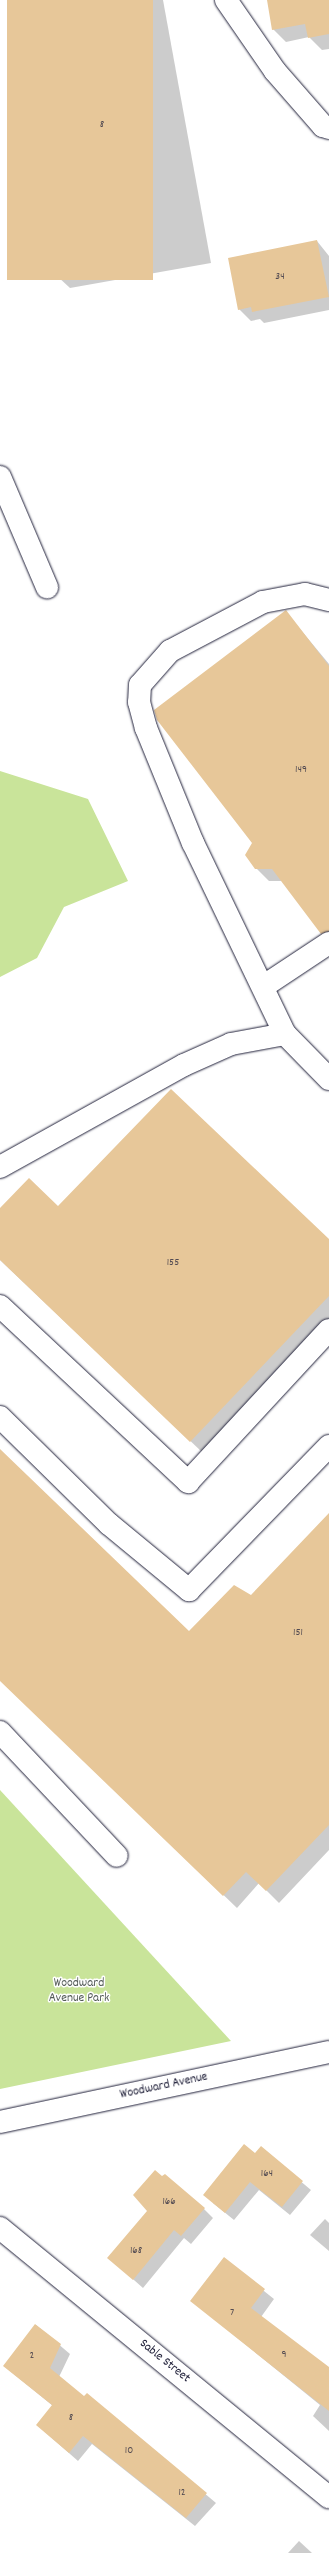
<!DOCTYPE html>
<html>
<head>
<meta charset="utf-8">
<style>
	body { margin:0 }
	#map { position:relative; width:329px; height:2553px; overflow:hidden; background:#fff; font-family:Dekko,sans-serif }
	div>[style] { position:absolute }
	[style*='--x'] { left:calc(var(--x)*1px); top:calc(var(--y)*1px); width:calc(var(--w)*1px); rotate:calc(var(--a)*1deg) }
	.green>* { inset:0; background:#c9e49a }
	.shadow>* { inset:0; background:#0003 }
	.building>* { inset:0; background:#e7c799; transform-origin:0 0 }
	.roads { filter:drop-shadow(0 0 1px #22223b) drop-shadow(0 0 1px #22223b) }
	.minor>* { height:22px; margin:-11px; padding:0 11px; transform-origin:11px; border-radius:11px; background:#fff }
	span { translate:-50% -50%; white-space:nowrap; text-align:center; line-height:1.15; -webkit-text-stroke:3px #fff; paint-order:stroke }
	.number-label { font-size:11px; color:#534b52 }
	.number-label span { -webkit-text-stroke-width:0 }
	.park-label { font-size:13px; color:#545c58 }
	.street-label { font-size:13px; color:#22223b }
</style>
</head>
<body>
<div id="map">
	<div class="green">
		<div style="clip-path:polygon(0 771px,88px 799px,128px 881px,64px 907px,37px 958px,0 977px)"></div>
		<div style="clip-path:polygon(0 1790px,231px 2041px,0 2089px)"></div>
	</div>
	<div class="shadow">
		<div style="clip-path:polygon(8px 0,163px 0,211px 263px,70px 288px,57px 276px)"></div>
		<div style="clip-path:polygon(268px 0,329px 0,329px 49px,322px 50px,309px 37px,286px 42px,273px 29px)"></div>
		<div style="clip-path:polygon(317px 241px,329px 256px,329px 310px,264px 323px,260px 319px,251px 321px,239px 309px)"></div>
		<div style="clip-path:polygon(286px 612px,329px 664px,329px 939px,282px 881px,269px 881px,256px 868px,253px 843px)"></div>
		<div style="clip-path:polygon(58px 1208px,329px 1240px,329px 1322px,203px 1453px,0 1260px,0 1210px)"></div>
		<div style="clip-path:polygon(0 1450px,189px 1633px,251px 1596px,329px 1515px,329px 1850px,279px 1903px,259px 1883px,237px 1908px,0 1680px)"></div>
		<div style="clip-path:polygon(261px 2148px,311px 2190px,290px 2215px,259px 2190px,234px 2220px,213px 2203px)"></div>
		<div style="clip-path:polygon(204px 2209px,213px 2218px,191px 2244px,184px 2238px,143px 2288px,109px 2258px,148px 2211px)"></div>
		<div style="clip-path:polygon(325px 2219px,329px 2223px,329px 2251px,310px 2235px)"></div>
		<div style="clip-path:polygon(224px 2259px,274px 2299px,261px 2317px,329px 2368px,329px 2431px,313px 2416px,320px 2405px,192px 2301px)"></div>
		<div style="clip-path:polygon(36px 2325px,70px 2354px,59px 2377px,84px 2397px,87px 2394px,216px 2503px,195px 2526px,92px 2444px,78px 2461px,37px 2425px,53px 2406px,4px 2366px)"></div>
		<div style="clip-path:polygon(299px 2541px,312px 2553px,288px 2553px)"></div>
	</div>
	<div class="building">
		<div style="left:7px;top:0;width:146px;height:280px"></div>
		<div style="clip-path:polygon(267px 0,329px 0,329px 34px,308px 38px,305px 24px,272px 30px)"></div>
		<div style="clip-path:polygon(317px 240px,329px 297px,252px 312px,251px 307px,238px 310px,228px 258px)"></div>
		<div style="clip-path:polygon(286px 610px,329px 666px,329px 931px,321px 934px,272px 869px,255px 869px,245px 855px,252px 843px,157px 720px,154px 710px)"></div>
		<div style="clip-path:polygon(171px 1089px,329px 1239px,329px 1296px,190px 1442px,0 1260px,0 1208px,29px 1178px,58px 1206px)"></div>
		<div style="clip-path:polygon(0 1449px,189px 1631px,234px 1585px,251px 1595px,329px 1513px,329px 1825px,266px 1891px,246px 1872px,223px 1896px,0 1681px)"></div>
		<div style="clip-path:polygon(244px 2144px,255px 2153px,261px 2146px,303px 2181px,282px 2207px,250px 2182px,225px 2213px,203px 2195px)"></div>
		<div style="clip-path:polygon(155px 2170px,162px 2176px,165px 2174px,205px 2208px,181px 2236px,174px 2230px,133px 2280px,107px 2258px,147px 2211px,133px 2195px)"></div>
		<div style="clip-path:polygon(224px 2257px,265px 2289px,251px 2308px,329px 2367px,329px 2411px,190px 2301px)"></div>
		<div style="clip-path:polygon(35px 2324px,61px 2344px,50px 2368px,84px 2396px,87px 2393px,207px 2493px,186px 2518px,83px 2436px,69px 2453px,36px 2425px,52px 2405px,3px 2366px)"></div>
	</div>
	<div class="roads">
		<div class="minor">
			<div style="--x:226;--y:0;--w:86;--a:55.4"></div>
			<div style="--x:275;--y:71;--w:73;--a:48.9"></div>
			<div style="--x:323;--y:126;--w:6;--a:18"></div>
			<div style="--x:0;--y:477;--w:120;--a:66.9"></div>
			<div style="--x:329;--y:600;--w:25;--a:-166"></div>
			<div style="--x:305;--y:594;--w:43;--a:169.2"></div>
			<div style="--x:263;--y:602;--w:105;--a:152.2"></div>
			<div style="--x:170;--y:651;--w:45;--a:131.4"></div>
			<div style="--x:140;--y:685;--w:17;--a:93"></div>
			<div style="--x:139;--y:702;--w:27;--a:75"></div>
			<div style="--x:146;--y:728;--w:124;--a:67.8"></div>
			<div style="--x:193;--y:843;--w:212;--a:64.3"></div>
			<div style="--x:285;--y:1034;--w:63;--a:45.6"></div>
			<div style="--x:264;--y:986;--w:78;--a:-33.5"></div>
			<div style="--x:0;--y:1167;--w:210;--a:-29"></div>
			<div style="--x:184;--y:1065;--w:51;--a:-24.1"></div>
			<div style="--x:231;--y:1044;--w:55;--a:-10.5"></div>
			<div style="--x:0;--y:1306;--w:258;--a:43.1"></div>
			<div style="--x:188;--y:1482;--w:207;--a:-47.2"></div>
			<div style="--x:0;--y:1417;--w:153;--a:44.5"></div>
			<div style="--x:109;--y:1524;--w:104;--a:39.5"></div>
			<div style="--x:189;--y:1590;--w:201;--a:-45.8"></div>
			<div style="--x:0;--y:1732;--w:170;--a:46.7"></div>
			<div style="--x:0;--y:2122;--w:336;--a:-12"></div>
			<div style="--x:0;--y:2228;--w:425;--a:39.3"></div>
		</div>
	</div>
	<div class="number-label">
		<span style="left:102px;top:125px">8</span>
		<span style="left:280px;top:277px">34</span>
		<span style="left:301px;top:770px">149</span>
		<span style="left:173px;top:1263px">155</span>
		<span style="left:298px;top:1633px">151</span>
		<span style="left:267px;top:2174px">164</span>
		<span style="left:169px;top:2202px">166</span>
		<span style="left:136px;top:2251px">168</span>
		<span style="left:232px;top:2313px">7</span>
		<span style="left:284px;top:2355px">9</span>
		<span style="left:32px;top:2356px">2</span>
		<span style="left:71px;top:2418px">8</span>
		<span style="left:129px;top:2451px">10</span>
		<span style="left:182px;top:2493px">12</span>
	</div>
	<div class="park-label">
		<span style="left:79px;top:1992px">Woodward<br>Avenue Park</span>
	</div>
	<div class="street-label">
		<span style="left:164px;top:2087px;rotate:-12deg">Woodward Avenue</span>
		<span style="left:164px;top:2362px;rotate:39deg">Sable Street</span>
	</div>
</div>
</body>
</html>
